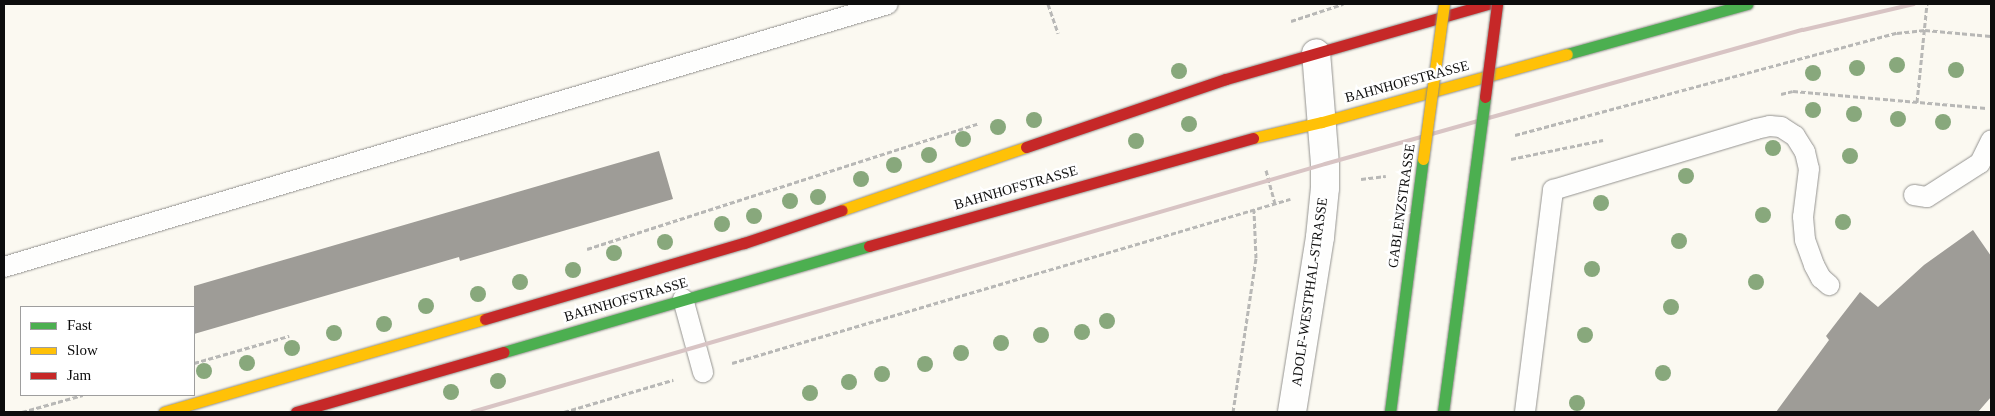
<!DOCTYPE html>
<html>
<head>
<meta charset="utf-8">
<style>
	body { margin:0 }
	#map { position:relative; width:1995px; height:416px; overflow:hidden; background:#fbf9f1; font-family:Georgia,serif }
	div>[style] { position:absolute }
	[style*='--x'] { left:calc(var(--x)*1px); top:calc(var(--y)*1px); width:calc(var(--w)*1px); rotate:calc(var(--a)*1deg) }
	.building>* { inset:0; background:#9e9c97 }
	.path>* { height:3px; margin-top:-1.5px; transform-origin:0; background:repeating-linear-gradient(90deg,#b8b8b6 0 5px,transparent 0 7.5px) }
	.roads { filter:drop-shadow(0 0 1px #949390) drop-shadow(0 0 1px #949390) }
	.lane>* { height:20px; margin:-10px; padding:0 10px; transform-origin:10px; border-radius:10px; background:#fefefd }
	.street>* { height:28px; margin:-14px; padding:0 14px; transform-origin:14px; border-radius:14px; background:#fefefd }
	.fast>* { height:11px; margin:-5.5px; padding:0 5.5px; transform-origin:5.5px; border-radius:5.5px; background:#4caf50 }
	.slow>* { height:11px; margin:-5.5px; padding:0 5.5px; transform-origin:5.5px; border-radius:5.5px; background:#ffc107 }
	.jam>* { height:11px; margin:-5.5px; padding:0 5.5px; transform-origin:5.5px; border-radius:5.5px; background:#c62828 }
	.rail>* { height:4px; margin:-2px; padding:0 2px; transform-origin:2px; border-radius:2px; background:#d8c4c4 }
	.bridges { filter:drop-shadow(0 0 1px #8b8a86) drop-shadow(0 0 1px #8b8a86) }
	.fast-bridge>* { height:11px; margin:-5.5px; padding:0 5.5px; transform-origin:5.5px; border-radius:5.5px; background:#4caf50 }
	.slow-bridge>* { height:11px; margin:-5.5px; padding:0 5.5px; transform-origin:5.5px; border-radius:5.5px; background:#ffc107 }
	.jam-bridge>* { height:11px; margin:-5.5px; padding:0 5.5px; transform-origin:5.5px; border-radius:5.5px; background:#c62828 }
	.trees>* { width:16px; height:16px; margin:-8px; border-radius:50%; background:#88a87c }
	span { translate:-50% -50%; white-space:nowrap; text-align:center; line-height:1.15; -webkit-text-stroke:5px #fff; paint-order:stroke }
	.street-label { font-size:14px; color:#0d0d0d }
	.frame { position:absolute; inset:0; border:5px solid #0d0d0d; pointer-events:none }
	.legend { position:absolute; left:20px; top:306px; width:175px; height:90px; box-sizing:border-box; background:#fff; border:1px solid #9e9e9e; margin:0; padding:6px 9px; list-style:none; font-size:15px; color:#0d0d0d }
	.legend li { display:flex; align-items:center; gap:10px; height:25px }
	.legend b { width:25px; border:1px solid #9e9e9e }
</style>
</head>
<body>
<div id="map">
	<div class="building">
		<div style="clip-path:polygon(659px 151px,673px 199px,460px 261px,459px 257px,194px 334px,194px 286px)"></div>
		<div style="clip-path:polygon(1973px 230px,1991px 256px,1991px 397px,1978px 412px,1776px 412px,1829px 340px,1826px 336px,1860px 292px,1878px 307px,1924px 265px)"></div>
	</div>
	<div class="path">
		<div style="--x:1048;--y:4;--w:31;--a:71"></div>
		<div style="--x:1291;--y:21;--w:55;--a:-18.1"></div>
		<div style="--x:1781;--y:94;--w:12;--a:-14"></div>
		<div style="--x:1793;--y:91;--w:194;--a:5"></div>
		<div style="--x:1917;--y:102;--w:99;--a:-84.2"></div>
		<div style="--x:1515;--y:135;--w:395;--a:-15"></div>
		<div style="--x:1897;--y:33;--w:28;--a:-6"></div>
		<div style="--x:1925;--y:30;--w:66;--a:5.2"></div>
		<div style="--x:1511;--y:159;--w:94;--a:-11.7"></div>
		<div style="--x:1266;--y:170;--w:35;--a:75"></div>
		<div style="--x:1361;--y:179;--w:25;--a:-7"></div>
		<div style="--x:587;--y:249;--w:412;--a:-17.8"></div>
		<div style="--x:194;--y:363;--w:99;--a:-15.9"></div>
		<div style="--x:732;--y:363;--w:582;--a:-16.38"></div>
		<div style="--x:22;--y:412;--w:63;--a:-15.6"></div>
		<div style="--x:564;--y:412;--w:114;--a:-16.4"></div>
		<div style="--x:1233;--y:412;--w:156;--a:-81.5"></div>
		<div style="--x:1256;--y:258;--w:48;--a:-92.4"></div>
	</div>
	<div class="roads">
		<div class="lane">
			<div style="--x:1914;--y:195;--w:13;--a:9"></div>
			<div style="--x:1927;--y:197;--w:63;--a:-32.7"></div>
			<div style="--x:1980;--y:163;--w:25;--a:-64"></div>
			<div style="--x:4;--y:267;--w:922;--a:-16.57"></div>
			<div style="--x:683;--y:299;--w:76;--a:74.7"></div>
			<div style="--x:1525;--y:412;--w:224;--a:-82.8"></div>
			<div style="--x:1553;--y:190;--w:212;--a:-16.7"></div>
			<div style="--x:1756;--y:129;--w:14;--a:-12"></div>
			<div style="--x:1770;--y:126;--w:11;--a:5"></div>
			<div style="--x:1781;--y:127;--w:17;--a:33"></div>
			<div style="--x:1795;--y:136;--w:19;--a:58"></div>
			<div style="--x:1805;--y:152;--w:17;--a:77"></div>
			<div style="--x:1809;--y:169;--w:48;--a:97.1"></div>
			<div style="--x:1803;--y:217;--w:23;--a:85"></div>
			<div style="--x:1805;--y:240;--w:27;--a:70"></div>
			<div style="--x:1814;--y:265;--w:15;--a:62"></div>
			<div style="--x:1821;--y:278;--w:11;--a:41"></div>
		</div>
		<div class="street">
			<div style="--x:1292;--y:412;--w:177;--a:-80.9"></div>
			<div style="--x:1320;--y:237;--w:49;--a:-84.2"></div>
			<div style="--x:1325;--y:188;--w:24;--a:-90"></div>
			<div style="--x:1325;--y:164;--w:111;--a:-94.6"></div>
		</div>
		<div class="fast">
			<div style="--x:1567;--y:54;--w:187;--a:-15.5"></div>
			<div style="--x:504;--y:352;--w:380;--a:-16.2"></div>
		</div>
		<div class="slow">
			<div style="--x:1253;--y:138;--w:71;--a:-13.1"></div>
			<div style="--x:1322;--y:122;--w:254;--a:-15.5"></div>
			<div style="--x:842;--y:210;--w:194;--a:-18.9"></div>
			<div style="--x:164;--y:412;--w:334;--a:-16.2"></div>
		</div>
		<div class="jam">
			<div style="--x:1026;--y:147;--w:211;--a:-18.8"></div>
			<div style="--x:1226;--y:79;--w:273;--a:-16"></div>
			<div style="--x:869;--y:246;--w:399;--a:-15.7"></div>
			<div style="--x:485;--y:319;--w:270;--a:-16.4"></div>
			<div style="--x:744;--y:243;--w:103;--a:-18.6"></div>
			<div style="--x:296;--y:412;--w:216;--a:-16.1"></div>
		</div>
	</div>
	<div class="rail">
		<div style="--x:472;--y:412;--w:888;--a:-16.21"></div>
		<div style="--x:1325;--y:164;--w:496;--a:-15.7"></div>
		<div style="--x:1803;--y:30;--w:114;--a:-13.2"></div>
	</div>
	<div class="bridges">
		<div class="fast-bridge">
			<div style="--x:1390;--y:412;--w:255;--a:-82.6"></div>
			<div style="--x:1443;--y:412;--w:318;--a:-82.4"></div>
		</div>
		<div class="slow-bridge">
			<div style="--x:1423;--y:159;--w:156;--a:-82.3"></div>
		</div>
		<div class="jam-bridge">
			<div style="--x:1485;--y:97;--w:94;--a:-82.6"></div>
		</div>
	</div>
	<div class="trees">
		<div style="left:1897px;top:65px"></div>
		<div style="left:1857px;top:68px"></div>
		<div style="left:1956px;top:70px"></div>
		<div style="left:1179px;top:71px"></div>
		<div style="left:1813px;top:73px"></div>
		<div style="left:1813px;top:110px"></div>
		<div style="left:1854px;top:114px"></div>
		<div style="left:1898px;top:119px"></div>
		<div style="left:1034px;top:120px"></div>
		<div style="left:1943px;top:122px"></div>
		<div style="left:1189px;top:124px"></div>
		<div style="left:998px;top:127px"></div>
		<div style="left:963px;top:139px"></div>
		<div style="left:1136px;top:141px"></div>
		<div style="left:1773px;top:148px"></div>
		<div style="left:929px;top:155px"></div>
		<div style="left:1850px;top:156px"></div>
		<div style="left:894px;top:165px"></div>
		<div style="left:1686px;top:176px"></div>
		<div style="left:861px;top:179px"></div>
		<div style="left:818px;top:197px"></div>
		<div style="left:790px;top:201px"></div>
		<div style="left:1601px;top:203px"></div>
		<div style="left:1763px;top:215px"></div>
		<div style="left:754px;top:216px"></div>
		<div style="left:1843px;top:222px"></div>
		<div style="left:722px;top:224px"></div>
		<div style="left:1679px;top:241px"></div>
		<div style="left:665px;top:242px"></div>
		<div style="left:614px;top:253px"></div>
		<div style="left:1592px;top:269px"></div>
		<div style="left:573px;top:270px"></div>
		<div style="left:520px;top:282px"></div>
		<div style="left:1756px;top:282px"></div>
		<div style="left:478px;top:294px"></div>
		<div style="left:426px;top:306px"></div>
		<div style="left:1671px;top:307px"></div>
		<div style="left:1107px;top:321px"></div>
		<div style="left:384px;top:324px"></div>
		<div style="left:1082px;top:332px"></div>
		<div style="left:334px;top:333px"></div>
		<div style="left:1041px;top:335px"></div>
		<div style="left:1585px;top:335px"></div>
		<div style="left:1001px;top:343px"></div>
		<div style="left:292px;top:348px"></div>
		<div style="left:961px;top:353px"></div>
		<div style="left:247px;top:363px"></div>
		<div style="left:925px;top:364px"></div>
		<div style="left:204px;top:371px"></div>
		<div style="left:1663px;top:373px"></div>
		<div style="left:882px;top:374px"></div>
		<div style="left:498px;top:381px"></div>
		<div style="left:849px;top:382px"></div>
		<div style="left:451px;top:392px"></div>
		<div style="left:810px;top:393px"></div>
		<div style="left:1577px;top:403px"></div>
	</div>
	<div class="street-label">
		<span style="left:1407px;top:82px;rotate:-15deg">BAHNHOFSTRASSE</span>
		<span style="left:1016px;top:188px;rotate:-16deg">BAHNHOFSTRASSE</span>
		<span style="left:1402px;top:206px;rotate:-82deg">GABLENZSTRASSE</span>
		<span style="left:1310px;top:292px;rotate:-82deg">ADOLF-WESTPHAL-STRASSE</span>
		<span style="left:626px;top:300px;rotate:-16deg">BAHNHOFSTRASSE</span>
	</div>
	<div class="frame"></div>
	<ul class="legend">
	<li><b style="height:6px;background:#4caf50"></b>Fast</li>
	<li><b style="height:6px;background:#ffc107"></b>Slow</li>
	<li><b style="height:6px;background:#c62828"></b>Jam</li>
	</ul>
</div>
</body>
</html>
